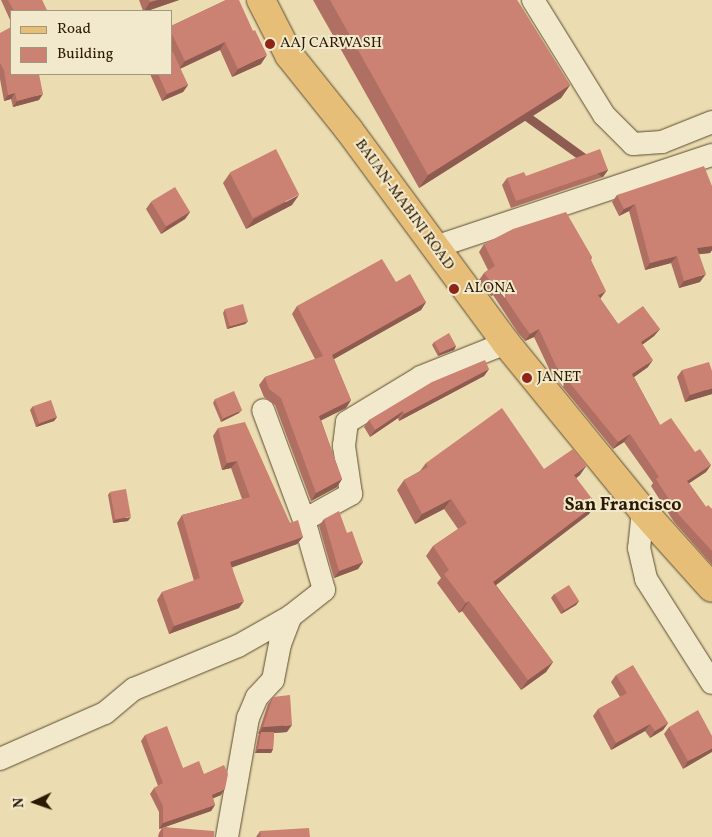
<!DOCTYPE html>
<html>
<head>
<meta charset="utf-8">
<style>
	body { margin:0 }
	#map { position:relative; width:712px; height:837px; overflow:hidden; background:#ebddb1; font-family:Vollkorn,serif }
	div>[style] { position:absolute }
	[style*='--x'] { left:calc(var(--x)*1px); top:calc(var(--y)*1px); width:calc(var(--w)*1px); rotate:calc(var(--a)*1deg) }
	.roads { filter:drop-shadow(0 0 1px #5b4a2e) drop-shadow(0 0 1px #5b4a2e) }
	.minor>* { height:22px; margin:-11px; padding:0 11px; transform-origin:11px; border-radius:11px; background:#f2e9cc }
	.major>* { height:28px; margin:-14px; padding:0 14px; transform-origin:14px; border-radius:14px; background:#e6be78 }
	.wall>* { inset:0; background:#af7063 }
	.shaded-wall>* { inset:0; background:#8e5b50; transform-origin:0 0 }
	.building>* { inset:0; background:#cb8273; transform-origin:0 0 }
	.dots>* { width:14px; height:14px; translate:-50% -50%; box-sizing:border-box; border:2px solid #f2e9cc; border-radius:50% }
	span { translate:-50% -50%; white-space:nowrap; text-align:center; line-height:1.15; -webkit-text-stroke:4px #f2e9cc; paint-order:stroke }
	.poi-label { font-size:15px; color:#2b1903 }
	.left { translate:0 -50%; text-align:left }
	.street-label { font-size:15px; color:#2b1903 }
	.quarter-label { font-size:18px; color:#2b1903; font-weight:700 }
	.legend { position:absolute; left:10px; top:10px; width:162px; height:65px; box-sizing:border-box; background:#f2e9cc; border:1px solid #a2967c; margin:0; padding:6px 9px; list-style:none; font-size:15px; color:#2b1903 }
	.legend li { display:flex; align-items:center; gap:10px; height:25px }
	.legend b { width:25px; border:1px solid #a2967c }
	.north { position:absolute; left:10px; top:777px; width:50px; height:50px; -webkit-text-stroke:4px #f2e9cc; paint-order:stroke; rotate:267deg; font-size:14px; font-weight:700; line-height:20px; text-align:center; color:#2b1903 }
	.north::after { content:''; display:block; margin:auto; width:18px; height:22px; background:#2b1903; clip-path:polygon(50% 0,100% 100%,50% 72%,0 100%) }
</style>
</head>
<body>
<div id="map">
	<div class="roads">
		<div class="minor">
			<div style="--x:533;--y:0;--w:135;--a:58.3"></div>
			<div style="--x:604;--y:115;--w:41;--a:45"></div>
			<div style="--x:633;--y:144;--w:29;--a:-4"></div>
			<div style="--x:662;--y:142;--w:54;--a:-21.8"></div>
			<div style="--x:435;--y:247;--w:292;--a:-18.4"></div>
			<div style="--x:643;--y:511;--w:37;--a:96"></div>
			<div style="--x:639;--y:548;--w:32;--a:77"></div>
			<div style="--x:646;--y:579;--w:123;--a:57.6"></div>
			<div style="--x:304;--y:520;--w:54;--a:-29"></div>
			<div style="--x:351;--y:494;--w:49;--a:-98.3"></div>
			<div style="--x:344;--y:446;--w:24;--a:-83"></div>
			<div style="--x:347;--y:422;--w:87;--a:-31.3"></div>
			<div style="--x:421;--y:377;--w:92;--a:-21.8"></div>
			<div style="--x:0;--y:759;--w:115;--a:-23.7"></div>
			<div style="--x:105;--y:713;--w:38;--a:-40"></div>
			<div style="--x:134;--y:689;--w:113;--a:-22.5"></div>
			<div style="--x:238;--y:646;--w:61;--a:-29.5"></div>
			<div style="--x:291;--y:616;--w:42;--a:-38.2"></div>
			<div style="--x:324;--y:590;--w:73;--a:-105.9"></div>
			<div style="--x:304;--y:520;--w:117;--a:-110.4"></div>
			<div style="--x:227;--y:837;--w:121;--a:-80"></div>
			<div style="--x:248;--y:718;--w:23;--a:-67"></div>
			<div style="--x:257;--y:697;--w:23;--a:-47"></div>
			<div style="--x:273;--y:680;--w:37;--a:-79"></div>
			<div style="--x:280;--y:644;--w:30;--a:-69"></div>
		</div>
		<div class="major">
			<div style="--x:261;--y:0;--w:62;--a:63"></div>
			<div style="--x:289;--y:55;--w:96;--a:51.3"></div>
			<div style="--x:349;--y:130;--w:265;--a:53.6"></div>
			<div style="--x:506;--y:343;--w:217;--a:50.8"></div>
			<div style="--x:643;--y:511;--w:103;--a:48.1"></div>
		</div>
	</div>
	<div class="wall">
		<div style="clip-path:polygon(1px 0,42px 0,46px 11px,11px 11px,11px 22px)"></div>
		<div style="clip-path:polygon(139px 0,179px 0,147px 11px,143px 11px)"></div>
		<div style="clip-path:polygon(226px 0,261px 64px,232px 77px,220px 50px,180px 69px,188px 85px,183px 92px,162px 101px,150px 74px,171px 74px,171px 26px)"></div>
		<div style="clip-path:polygon(313px 0,517px 0,570px 85px,561px 98px,419px 188px)"></div>
		<div style="clip-path:polygon(0 33px,39px 100px,13px 107px,11px 99px,4px 101px,0 79px)"></div>
		<div style="clip-path:polygon(608px 170px,603px 177px,511px 208px,502px 185px,507px 178px,526px 176px)"></div>
		<div style="clip-path:polygon(230px 173px,292px 205px,246px 229px,223px 183px)"></div>
		<div style="clip-path:polygon(712px 186px,712px 250px,710px 253px,699px 254px,700px 282px,679px 288px,671px 263px,645px 270px,629px 211px,619px 216px,612px 202px,617px 195px)"></div>
		<div style="clip-path:polygon(151px 202px,190px 212px,185px 219px,161px 234px,146px 209px)"></div>
		<div style="clip-path:polygon(484px 244px,592px 257px,591px 260px,600px 299px,618px 324px,660px 329px,654px 336px,642px 345px,648px 367px,634px 377px,660px 425px,711px 465px,706px 472px,689px 483px,706px 507px,712px 509px,712px 565px,674px 522px,651px 486px,653px 483px,624px 442px,613px 449px,551px 373px,534px 337px,525px 341px,518px 333px,493px 295px,491px 296px,479px 280px,484px 273px,488px 270px,479px 252px)"></div>
		<div style="clip-path:polygon(396px 282px,426px 302px,421px 310px,334px 359px,351px 400px,346px 408px,321px 420px,342px 479px,337px 487px,311px 501px,275px 405px,264px 397px,259px 385px,265px 377px,315px 359px,292px 314px,297px 306px)"></div>
		<div style="clip-path:polygon(225px 309px,248px 321px,245px 324px,227px 329px,223px 313px)"></div>
		<div style="clip-path:polygon(434px 342px,456px 346px,454px 350px,438px 356px,432px 345px)"></div>
		<div style="clip-path:polygon(489px 369px,484px 376px,399px 421px,398px 418px,370px 437px,364px 427px,369px 420px)"></div>
		<div style="clip-path:polygon(682px 370px,712px 394px,685px 402px,677px 377px)"></div>
		<div style="clip-path:polygon(215px 399px,239px 413px,221px 422px,213px 403px)"></div>
		<div style="clip-path:polygon(33px 406px,57px 417px,54px 421px,36px 427px,30px 410px)"></div>
		<div style="clip-path:polygon(218px 428px,290px 523px,303px 537px,297px 544px,232px 567px,239px 608px,169px 634px,157px 600px,162px 592px,194px 581px,177px 523px,182px 515px,242px 499px,231px 468px,222px 470px,213px 436px)"></div>
		<div style="clip-path:polygon(426px 463px,544px 469px,580px 475px,576px 478px,589px 514px,496px 585px,553px 662px,546px 672px,521px 690px,462px 611px,459px 613px,437px 583px,441px 578px,426px 556px,433px 546px,458px 529px,444px 509px,415px 524px,397px 490px,404px 480px,420px 471px)"></div>
		<div style="clip-path:polygon(110px 492px,128px 521px,113px 523px,108px 495px)"></div>
		<div style="clip-path:polygon(324px 519px,347px 533px,363px 562px,358px 569px,334px 578px,319px 526px)"></div>
		<div style="clip-path:polygon(554px 594px,579px 601px,576px 605px,561px 614px,551px 598px)"></div>
		<div style="clip-path:polygon(616px 675px,668px 723px,663px 730px,650px 738px,645px 731px,611px 750px,593px 716px,598px 709px,620px 697px,611px 682px)"></div>
		<div style="clip-path:polygon(273px 697px,287px 732px,274px 733px,273px 749px,271px 753px,255px 753px,258px 736px,259px 734px,258px 734px,268px 704px)"></div>
		<div style="clip-path:polygon(669px 727px,712px 736px,683px 769px,664px 734px)"></div>
		<div style="clip-path:polygon(145px 735px,183px 768px,204px 774px,221px 795px,213px 798px,215px 805px,211px 811px,165px 827px,214px 837px,158px 837px,159px 833px,162px 828px,159px 829px,159px 812px,150px 794px,154px 788px,158px 786px,141px 741px)"></div>
		<div style="clip-path:polygon(260px 831px,310px 837px,256px 837px)"></div>
	</div>
	<div class="shaded-wall">
		<div style="clip-path:polygon(157px 0,179px 0,147px 11px,144px 11px,150px 2px)"></div>
		<div style="clip-path:polygon(225px 42px,220px 50px,179px 69px,185px 61px)"></div>
		<div style="clip-path:polygon(267px 55px,261px 64px,232px 77px,238px 69px)"></div>
		<div style="clip-path:polygon(188px 85px,183px 92px,162px 101px,167px 94px)"></div>
		<div style="clip-path:polygon(570px 85px,561px 98px,419px 188px,428px 175px)"></div>
		<div style="clip-path:polygon(15px 93px,11px 99px,4px 101px,8px 95px)"></div>
		<div style="clip-path:polygon(43px 94px,39px 100px,13px 107px,17px 101px)"></div>
		<div style="left:608px;top:170px;width:9px;height:97px;rotate:126deg"></div>
		<div style="clip-path:polygon(299px 195px,292px 205px,246px 229px,254px 219px)"></div>
		<div style="clip-path:polygon(635px 204px,629px 211px,619px 216px,624px 209px)"></div>
		<div style="clip-path:polygon(190px 212px,185px 219px,161px 234px,166px 227px)"></div>
		<div style="clip-path:polygon(712px 246px,712px 250px,710px 253px,692px 255px,697px 248px)"></div>
		<div style="clip-path:polygon(677px 256px,671px 263px,645px 270px,650px 263px)"></div>
		<div style="clip-path:polygon(706px 274px,700px 282px,679px 288px,684px 281px)"></div>
		<div style="clip-path:polygon(498px 287px,493px 295px,491px 296px,496px 289px)"></div>
		<div style="clip-path:polygon(606px 291px,600px 299px,598px 295px)"></div>
		<div style="clip-path:polygon(426px 302px,421px 310px,327px 363px,332px 355px)"></div>
		<div style="clip-path:polygon(248px 321px,245px 324px,227px 329px,230px 326px)"></div>
		<div style="clip-path:polygon(539px 329px,534px 337px,525px 341px,530px 334px)"></div>
		<div style="clip-path:polygon(660px 329px,654px 336px,635px 350px,641px 342px)"></div>
		<div style="clip-path:polygon(456px 346px,454px 350px,438px 356px,440px 353px)"></div>
		<div style="clip-path:polygon(653px 360px,648px 367px,627px 382px,632px 374px)"></div>
		<div style="clip-path:polygon(489px 369px,484px 376px,399px 421px,404px 414px)"></div>
		<div style="clip-path:polygon(712px 388px,712px 394px,685px 402px,690px 395px)"></div>
		<div style="clip-path:polygon(351px 400px,346px 408px,314px 424px,319px 416px)"></div>
		<div style="clip-path:polygon(242px 410px,239px 413px,221px 422px,224px 418px)"></div>
		<div style="clip-path:polygon(403px 411px,398px 418px,370px 437px,375px 430px)"></div>
		<div style="clip-path:polygon(57px 417px,54px 421px,36px 427px,39px 424px)"></div>
		<div style="clip-path:polygon(630px 434px,624px 442px,613px 449px,618px 442px)"></div>
		<div style="clip-path:polygon(237px 461px,231px 468px,222px 470px,227px 463px)"></div>
		<div style="clip-path:polygon(587px 465px,580px 475px,567px 485px,574px 475px)"></div>
		<div style="clip-path:polygon(711px 465px,706px 472px,682px 488px,687px 481px)"></div>
		<div style="clip-path:polygon(342px 479px,337px 487px,311px 501px,316px 493px)"></div>
		<div style="clip-path:polygon(451px 499px,444px 509px,415px 524px,422px 514px)"></div>
		<div style="clip-path:polygon(596px 504px,589px 514px,487px 592px,493px 582px)"></div>
		<div style="clip-path:polygon(131px 517px,128px 521px,113px 523px,115px 520px)"></div>
		<div style="clip-path:polygon(303px 537px,297px 544px,225px 570px,230px 562px)"></div>
		<div style="clip-path:polygon(363px 562px,358px 569px,334px 578px,339px 571px)"></div>
		<div style="clip-path:polygon(244px 601px,239px 608px,169px 634px,174px 626px)"></div>
		<div style="clip-path:polygon(469px 601px,462px 611px,459px 613px,466px 603px)"></div>
		<div style="clip-path:polygon(579px 601px,576px 605px,561px 614px,563px 611px)"></div>
		<div style="clip-path:polygon(553px 662px,546px 672px,521px 690px,528px 680px)"></div>
		<div style="clip-path:polygon(668px 723px,663px 730px,650px 738px,655px 731px)"></div>
		<div style="clip-path:polygon(650px 724px,645px 731px,611px 750px,616px 743px)"></div>
		<div style="clip-path:polygon(292px 725px,287px 732px,260px 734px,261px 732px,258px 734px,263px 727px)"></div>
		<div style="clip-path:polygon(712px 748px,712px 752px,683px 769px,688px 761px)"></div>
		<div style="clip-path:polygon(258px 749px,273px 749px,271px 753px,255px 753px)"></div>
		<div style="clip-path:polygon(225px 789px,221px 795px,207px 801px,212px 795px)"></div>
		<div style="clip-path:polygon(215px 805px,211px 811px,159px 829px,163px 823px)"></div>
	</div>
	<div class="building">
		<div style="clip-path:polygon(8px 0,42px 0,47px 10px,44px 11px,14px 11px)"></div>
		<div style="clip-path:polygon(149px 0,157px 0,150px 2px)"></div>
		<div style="clip-path:polygon(226px 0,239px 0,253px 31px,255px 30px,267px 55px,238px 69px,225px 42px,185px 61px,171px 32px,171px 26px)"></div>
		<div style="clip-path:polygon(330px 0,517px 0,570px 85px,428px 175px)"></div>
		<div style="clip-path:polygon(11px 27px,11px 74px,39px 74px,43px 94px,17px 101px,15px 93px,8px 95px,4px 70px,0 63px,0 33px)"></div>
		<div style="clip-path:polygon(173px 52px,188px 85px,167px 94px,158px 74px,171px 74px,171px 53px)"></div>
		<div style="left:276px;top:149px;width:51px;height:52px;rotate:63deg"></div>
		<div style="clip-path:polygon(600px 149px,608px 170px,516px 201px,507px 178px,524px 172px,526px 176px)"></div>
		<div style="clip-path:polygon(704px 166px,712px 186px,712px 246px,697px 248px,706px 274px,684px 281px,677px 256px,650px 263px,635px 204px,624px 209px,617px 195px)"></div>
		<div style="left:175px;top:187px;width:29px;height:28px;rotate:59deg"></div>
		<div style="clip-path:polygon(566px 212px,592px 257px,590px 258px,606px 291px,598px 295px,618px 324px,643px 306px,660px 329px,641px 342px,653px 360px,632px 374px,660px 425px,671px 418px,695px 452px,700px 449px,711px 465px,687px 481px,706px 507px,708px 505px,712px 509px,712px 551px,679px 515px,656px 479px,659px 477px,630px 434px,618px 442px,556px 366px,539px 329px,530px 334px,524px 326px,498px 287px,496px 289px,484px 273px,495px 266px,484px 244px,513px 229px)"></div>
		<div style="clip-path:polygon(382px 259px,396px 282px,410px 274px,426px 302px,332px 355px,351px 400px,319px 416px,342px 479px,316px 493px,281px 398px,269px 389px,265px 377px,323px 356px,297px 306px)"></div>
		<div style="left:243px;top:304px;width:18px;height:19px;rotate:74deg"></div>
		<div style="clip-path:polygon(449px 333px,456px 346px,440px 353px,434px 342px)"></div>
		<div style="clip-path:polygon(485px 360px,489px 369px,404px 414px,403px 411px,375px 430px,369px 420px,432px 382px)"></div>
		<div style="clip-path:polygon(709px 362px,712px 371px,712px 388px,690px 395px,682px 370px)"></div>
		<div style="left:234px;top:391px;width:21px;height:21px;rotate:67deg"></div>
		<div style="left:51px;top:400px;width:18px;height:19px;rotate:71deg"></div>
		<div style="clip-path:polygon(502px 408px,544px 469px,573px 449px,587px 465px,574px 475px,596px 504px,493px 582px,553px 662px,528px 680px,469px 601px,466px 603px,444px 574px,449px 570px,433px 546px,467px 523px,451px 499px,422px 514px,404px 480px,428px 467px,426px 463px)"></div>
		<div style="clip-path:polygon(245px 422px,290px 523px,298px 520px,303px 537px,230px 562px,244px 601px,174px 626px,162px 592px,200px 578px,182px 515px,250px 497px,237px 461px,227px 463px,218px 428px)"></div>
		<div style="left:126px;top:489px;width:28px;height:16px;rotate:80deg"></div>
		<div style="clip-path:polygon(339px 511px,347px 533px,352px 531px,363px 562px,339px 571px,324px 519px)"></div>
		<div style="left:569px;top:585px;width:19px;height:17px;rotate:58deg"></div>
		<div style="clip-path:polygon(633px 665px,668px 723px,655px 731px,650px 724px,616px 743px,598px 709px,627px 693px,616px 675px)"></div>
		<div style="clip-path:polygon(290px 695px,292px 725px,263px 727px,273px 697px)"></div>
		<div style="clip-path:polygon(698px 710px,712px 736px,712px 748px,688px 761px,669px 727px)"></div>
		<div style="clip-path:polygon(167px 726px,183px 768px,199px 761px,204px 774px,224px 765px,228px 774px,225px 789px,212px 795px,215px 805px,163px 823px,163px 806px,154px 788px,163px 783px,145px 735px)"></div>
		<div style="clip-path:polygon(261px 732px,274px 732px,273px 749px,258px 749px)"></div>
		<div style="clip-path:polygon(163px 827px,214px 831px,214px 837px,163px 837px)"></div>
		<div style="clip-path:polygon(309px 828px,310px 837px,261px 837px,260px 831px)"></div>
	</div>
	<div class="dots">
		<div style="left:270px;top:44px;background:#8f2418"></div>
		<div style="left:454px;top:289px;background:#8f2418"></div>
		<div style="left:527px;top:378px;background:#8f2418"></div>
	</div>
	<div class="poi-label">
		<span class="left" style="left:280px;top:44px">AAJ CARWASH</span>
		<span class="left" style="left:464px;top:289px">ALONA</span>
		<span class="left" style="left:537px;top:378px">JANET</span>
	</div>
	<div class="street-label">
		<span style="left:404px;top:205px;rotate:54deg">BAUAN-MABINI ROAD</span>
	</div>
	<div class="quarter-label">
		<span style="left:623px;top:506px">San Francisco</span>
	</div>
	<ul class="legend">
	<li><b style="height:6px;background:#e6be78"></b>Road</li>
	<li><b style="height:14px;background:#cb8273"></b>Building</li>
	</ul>
	<div class="north">N</div>
</div>
</body>
</html>
